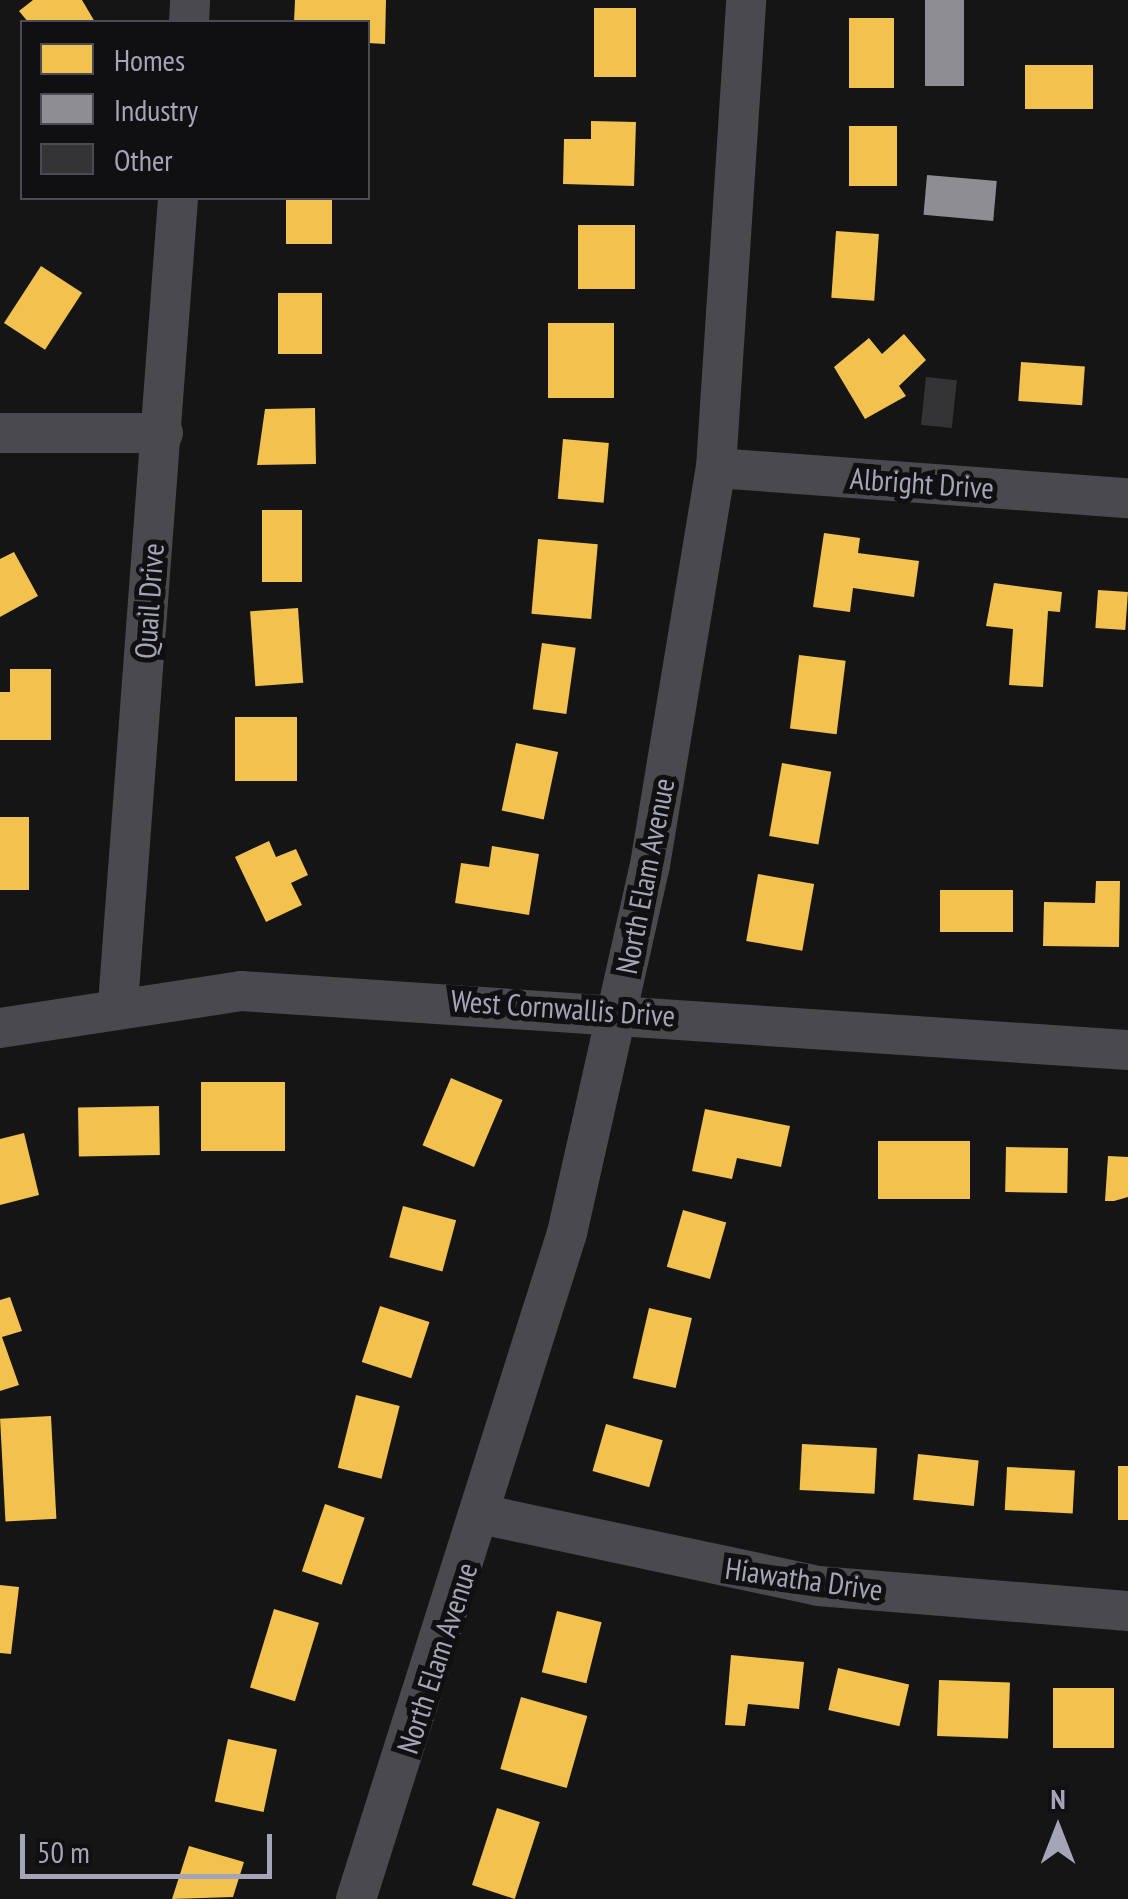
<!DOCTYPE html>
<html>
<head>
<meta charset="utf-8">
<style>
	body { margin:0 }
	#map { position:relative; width:1128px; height:1899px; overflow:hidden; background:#151515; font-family:"PT Sans Narrow",sans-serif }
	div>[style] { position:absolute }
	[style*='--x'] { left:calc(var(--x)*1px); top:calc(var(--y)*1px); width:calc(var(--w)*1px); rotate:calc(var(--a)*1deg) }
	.homes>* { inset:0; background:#f2c14e; transform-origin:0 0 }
	.industry>* { inset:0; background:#8d8d92; transform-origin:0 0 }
	.building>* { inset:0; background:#343436; transform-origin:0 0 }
	.minor>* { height:40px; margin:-20px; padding:0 20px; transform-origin:20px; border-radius:20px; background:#49494e }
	span { translate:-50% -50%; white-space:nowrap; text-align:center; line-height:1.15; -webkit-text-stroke:10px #100f11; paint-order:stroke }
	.street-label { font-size:30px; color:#a4a6b8 }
	.legend { position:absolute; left:20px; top:20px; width:350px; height:180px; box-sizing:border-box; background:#100f11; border:2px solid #4b4b54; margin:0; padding:12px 18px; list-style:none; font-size:30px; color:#a4a6b8 }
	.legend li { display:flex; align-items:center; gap:20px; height:50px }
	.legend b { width:50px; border:2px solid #4b4b54 }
	.north { position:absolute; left:1008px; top:1779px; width:100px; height:100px; -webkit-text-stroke:8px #100f11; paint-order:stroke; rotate:0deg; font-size:28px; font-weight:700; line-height:40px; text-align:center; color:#a4a6b8 }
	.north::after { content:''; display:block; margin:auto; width:35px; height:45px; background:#a4a6b8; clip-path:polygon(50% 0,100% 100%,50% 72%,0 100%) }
	.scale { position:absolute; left:20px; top:1834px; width:252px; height:45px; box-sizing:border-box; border:5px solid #a4a6b8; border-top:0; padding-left:12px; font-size:30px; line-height:35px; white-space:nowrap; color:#a4a6b8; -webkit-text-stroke:8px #100f11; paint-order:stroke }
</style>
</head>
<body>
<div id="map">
	<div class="homes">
		<div style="clip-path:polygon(33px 0,82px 0,95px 22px,28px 22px,19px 11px)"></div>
		<div style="clip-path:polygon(295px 0,386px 0,385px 44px,368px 43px,368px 22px,294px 22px)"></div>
		<div style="left:594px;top:8px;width:42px;height:69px"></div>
		<div style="left:849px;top:18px;width:45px;height:70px"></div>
		<div style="left:1025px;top:65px;width:68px;height:44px"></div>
		<div style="clip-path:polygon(591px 121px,636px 122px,634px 186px,563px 184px,564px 139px,591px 139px)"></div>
		<div style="left:849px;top:126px;width:48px;height:60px"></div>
		<div style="left:286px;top:198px;width:46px;height:46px"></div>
		<div style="left:578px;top:225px;width:57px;height:64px"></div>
		<div style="left:836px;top:231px;width:43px;height:67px;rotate:4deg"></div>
		<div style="left:41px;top:266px;width:49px;height:68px;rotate:33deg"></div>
		<div style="left:278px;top:293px;width:44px;height:61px"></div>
		<div style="left:548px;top:323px;width:66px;height:75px"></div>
		<div style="clip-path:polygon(904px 334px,926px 360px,899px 386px,906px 396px,865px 419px,834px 367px,869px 338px,882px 354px)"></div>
		<div style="left:1021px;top:362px;width:64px;height:39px;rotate:4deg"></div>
		<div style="clip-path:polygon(315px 408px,316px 464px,257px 465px,265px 409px)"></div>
		<div style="left:563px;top:439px;width:46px;height:60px;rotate:5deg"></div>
		<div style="left:262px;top:510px;width:40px;height:72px"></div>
		<div style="clip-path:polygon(824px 533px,860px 538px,858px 553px,919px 561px,914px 597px,853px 588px,850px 612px,813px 607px)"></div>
		<div style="left:538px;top:539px;width:60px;height:75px;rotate:5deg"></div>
		<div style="clip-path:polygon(14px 552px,38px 596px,0 617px,0 559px)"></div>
		<div style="clip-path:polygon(994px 583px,1062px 592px,1060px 612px,1048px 611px,1043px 687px,1009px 685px,1013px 629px,986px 626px)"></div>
		<div style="left:1098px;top:590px;width:30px;height:38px;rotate:4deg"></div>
		<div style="left:298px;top:608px;width:75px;height:48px;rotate:86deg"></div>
		<div style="left:542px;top:643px;width:34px;height:67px;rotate:8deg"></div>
		<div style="left:799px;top:655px;width:47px;height:74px;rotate:7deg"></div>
		<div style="clip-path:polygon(10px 669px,51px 669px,51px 740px,0 740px,0 692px,10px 692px)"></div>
		<div style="left:235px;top:717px;width:62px;height:64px"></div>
		<div style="left:516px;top:743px;width:43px;height:69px;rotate:12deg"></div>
		<div style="left:782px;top:763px;width:50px;height:74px;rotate:10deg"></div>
		<div style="left:0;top:817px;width:29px;height:73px"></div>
		<div style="clip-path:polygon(269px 841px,276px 857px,296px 849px,308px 875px,291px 883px,302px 905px,266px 922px,235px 857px)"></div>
		<div style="clip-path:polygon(492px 846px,539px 854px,529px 915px,455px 903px,461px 863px,489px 867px)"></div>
		<div style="left:758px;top:874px;width:57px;height:68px;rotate:10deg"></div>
		<div style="clip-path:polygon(1096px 881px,1120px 881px,1119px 947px,1043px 946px,1044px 902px,1095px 903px)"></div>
		<div style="left:940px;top:890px;width:73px;height:42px"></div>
		<div style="left:451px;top:1078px;width:56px;height:73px;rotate:23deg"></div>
		<div style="left:201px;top:1082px;width:84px;height:69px"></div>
		<div style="left:159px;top:1106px;width:49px;height:81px;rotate:89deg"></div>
		<div style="clip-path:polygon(705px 1109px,790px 1126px,781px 1167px,737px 1158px,732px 1179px,692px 1171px)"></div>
		<div style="clip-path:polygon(24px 1133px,39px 1195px,0 1205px,0 1139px)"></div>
		<div style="left:878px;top:1141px;width:92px;height:58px"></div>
		<div style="left:1006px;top:1147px;width:62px;height:45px;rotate:1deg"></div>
		<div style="clip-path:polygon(1108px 1156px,1128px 1157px,1128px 1197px,1114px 1201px,1105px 1201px)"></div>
		<div style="left:403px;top:1206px;width:55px;height:53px;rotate:15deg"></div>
		<div style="left:683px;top:1210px;width:45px;height:59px;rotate:16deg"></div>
		<div style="clip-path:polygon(10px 1297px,22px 1331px,2px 1337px,19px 1385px,0 1391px,0 1300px)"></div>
		<div style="left:380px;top:1306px;width:52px;height:59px;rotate:18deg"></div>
		<div style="left:649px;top:1308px;width:44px;height:72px;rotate:13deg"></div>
		<div style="left:356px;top:1395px;width:45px;height:75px;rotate:14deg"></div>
		<div style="left:51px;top:1416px;width:103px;height:51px;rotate:87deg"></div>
		<div style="left:606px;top:1424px;width:59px;height:49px;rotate:16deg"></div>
		<div style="left:802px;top:1444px;width:75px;height:46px;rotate:3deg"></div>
		<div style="left:918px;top:1454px;width:61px;height:46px;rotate:6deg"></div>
		<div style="left:1118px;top:1466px;width:10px;height:54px"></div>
		<div style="left:1007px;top:1467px;width:68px;height:43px;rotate:3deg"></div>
		<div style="left:325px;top:1504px;width:42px;height:71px;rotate:19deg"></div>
		<div style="clip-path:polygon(0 1585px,19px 1587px,11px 1654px,0 1653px)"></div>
		<div style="left:274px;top:1609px;width:47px;height:82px;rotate:17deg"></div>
		<div style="left:557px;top:1611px;width:46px;height:63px;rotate:14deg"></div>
		<div style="clip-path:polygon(731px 1655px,804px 1662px,799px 1709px,748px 1704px,745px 1726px,725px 1725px)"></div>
		<div style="left:838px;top:1668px;width:73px;height:43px;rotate:13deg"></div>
		<div style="left:939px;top:1680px;width:71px;height:56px;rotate:2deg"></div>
		<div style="left:1053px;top:1688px;width:61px;height:60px"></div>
		<div style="left:521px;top:1697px;width:69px;height:75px;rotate:16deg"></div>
		<div style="left:228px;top:1739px;width:50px;height:64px;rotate:12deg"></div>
		<div style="left:497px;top:1808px;width:45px;height:81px;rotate:18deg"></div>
		<div style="clip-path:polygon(189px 1846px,244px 1862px,233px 1897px,172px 1899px)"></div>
	</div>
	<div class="industry">
		<div style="left:925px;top:0;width:39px;height:86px"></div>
		<div style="left:927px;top:175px;width:70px;height:40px;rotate:5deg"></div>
	</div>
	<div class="building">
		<div style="left:926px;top:377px;width:31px;height:48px;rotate:6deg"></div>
	</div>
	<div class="minor">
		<div style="--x:189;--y:22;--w:22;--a:-87"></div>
		<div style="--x:0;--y:433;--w:163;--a:0"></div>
		<div style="--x:716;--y:468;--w:413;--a:4.2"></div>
		<div style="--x:118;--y:1004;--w:808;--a:-85.74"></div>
		<div style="--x:0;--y:1028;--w:244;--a:-8.7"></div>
		<div style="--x:241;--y:991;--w:889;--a:3.81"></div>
		<div style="--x:485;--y:1515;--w:340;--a:12"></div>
		<div style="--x:818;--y:1586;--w:311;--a:4.6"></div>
		<div style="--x:356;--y:1899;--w:699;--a:-72.42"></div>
		<div style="--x:567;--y:1233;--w:377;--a:-77.3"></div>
		<div style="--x:650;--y:865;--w:402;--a:-80.6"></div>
		<div style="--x:716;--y:468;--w:469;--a:-86.3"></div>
	</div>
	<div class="street-label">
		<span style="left:922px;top:483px;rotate:4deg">Albright Drive</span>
		<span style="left:149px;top:601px;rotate:-86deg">Quail Drive</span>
		<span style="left:645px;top:876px;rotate:-79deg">North Elam Avenue</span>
		<span style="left:563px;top:1008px;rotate:4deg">West Cornwallis Drive</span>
		<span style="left:804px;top:1579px;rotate:8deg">Hiawatha Drive</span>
		<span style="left:437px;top:1658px;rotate:-72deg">North Elam Avenue</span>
	</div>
	<ul class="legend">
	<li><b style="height:28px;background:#f2c14e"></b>Homes</li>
	<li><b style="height:28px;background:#8d8d92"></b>Industry</li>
	<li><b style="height:28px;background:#343436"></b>Other</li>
	</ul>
	<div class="north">N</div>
	<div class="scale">50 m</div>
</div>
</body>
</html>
